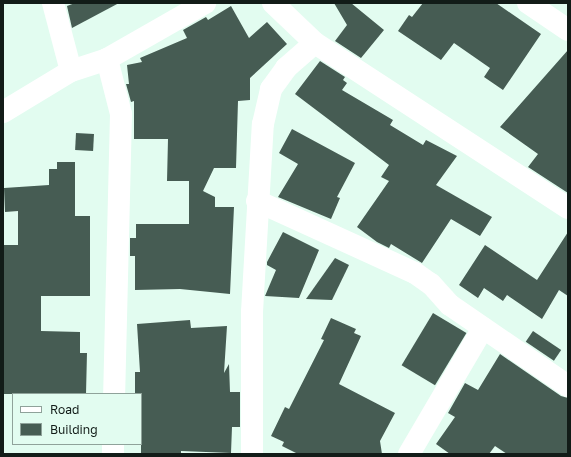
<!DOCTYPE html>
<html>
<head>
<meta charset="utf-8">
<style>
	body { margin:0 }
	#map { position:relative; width:571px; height:457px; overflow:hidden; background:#e2fcf0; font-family:"Golos Text",sans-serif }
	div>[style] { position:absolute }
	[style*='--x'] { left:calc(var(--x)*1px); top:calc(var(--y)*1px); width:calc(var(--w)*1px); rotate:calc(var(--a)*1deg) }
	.building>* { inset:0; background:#465c53; transform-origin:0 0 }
	.minor>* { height:22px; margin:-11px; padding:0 11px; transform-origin:11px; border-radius:11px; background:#fff }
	span { translate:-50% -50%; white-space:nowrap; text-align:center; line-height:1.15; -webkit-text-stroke:4px #e2fcf0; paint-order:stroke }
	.frame { position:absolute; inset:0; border:4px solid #121c18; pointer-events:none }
	.legend { position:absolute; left:12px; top:393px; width:130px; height:52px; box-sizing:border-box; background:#e2fcf0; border:1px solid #8fa29a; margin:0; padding:5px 7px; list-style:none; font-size:12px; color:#121c18 }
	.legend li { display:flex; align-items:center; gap:8px; height:20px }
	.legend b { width:20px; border:1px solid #8fa29a }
</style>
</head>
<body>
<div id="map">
	<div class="building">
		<div style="clip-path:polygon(75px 3px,119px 3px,72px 28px,67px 6px)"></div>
		<div style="clip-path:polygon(334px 3px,351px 3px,384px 30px,361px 58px,335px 41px,347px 25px)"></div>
		<div style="clip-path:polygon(423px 3px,496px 3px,541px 34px,503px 90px,484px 77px,490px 68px,454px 43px,441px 60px,398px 31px,409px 15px,412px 17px)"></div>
		<div style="clip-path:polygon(231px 6px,249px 38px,267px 22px,287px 44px,250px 78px,250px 100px,238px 101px,236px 168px,214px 168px,203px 191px,215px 197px,215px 207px,234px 207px,230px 294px,180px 289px,135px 290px,135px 256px,130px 256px,130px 238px,136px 238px,136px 224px,189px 224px,189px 181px,167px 181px,168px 139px,134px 139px,134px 101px,131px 102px,126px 84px,129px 84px,127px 65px,142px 62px,140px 58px,187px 38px,183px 30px,206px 17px,208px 20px)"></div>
		<div style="clip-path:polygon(568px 50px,568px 193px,528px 167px,538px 154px,500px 127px)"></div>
		<div style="clip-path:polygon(320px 61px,345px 77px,343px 80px,347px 83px,342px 90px,393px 120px,390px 125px,423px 145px,426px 140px,457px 156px,436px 185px,492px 217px,480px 236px,451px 219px,422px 263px,391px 244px,389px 248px,377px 242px,357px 227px,389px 181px,381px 177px,389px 165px,295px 94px)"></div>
		<div style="clip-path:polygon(292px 129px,355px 163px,337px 197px,340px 198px,331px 219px,278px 197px,298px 164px,279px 153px)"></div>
		<div style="left:76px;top:133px;width:18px;height:17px;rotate:3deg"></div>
		<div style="clip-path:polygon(57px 162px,75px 162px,75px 216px,90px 216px,90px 296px,41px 296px,41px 331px,80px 332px,80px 353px,87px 353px,86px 394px,3px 394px,4px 245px,18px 245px,18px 211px,5px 212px,4px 188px,49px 185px,49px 169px,57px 169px)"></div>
		<div style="clip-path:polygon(283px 232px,319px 250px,299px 298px,265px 296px,276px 270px,267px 265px,267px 262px)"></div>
		<div style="clip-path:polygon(568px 232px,568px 296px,559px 290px,542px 319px,507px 295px,503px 301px,484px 288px,478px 298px,459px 285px,485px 245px,537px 280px)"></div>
		<div style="clip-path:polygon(335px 258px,349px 265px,332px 300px,306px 299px)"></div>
		<div style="left:433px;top:313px;width:39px;height:61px;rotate:31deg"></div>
		<div style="clip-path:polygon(331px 318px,356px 329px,354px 333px,361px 336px,339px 384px,395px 413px,380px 441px,382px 454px,298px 454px,282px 446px,284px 442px,271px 436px,285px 407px,289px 409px,324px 340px,321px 339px)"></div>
		<div style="clip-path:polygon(190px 320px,191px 328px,227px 326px,224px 373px,229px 364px,230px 392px,240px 392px,240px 427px,232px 427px,231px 453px,181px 451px,181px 454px,141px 454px,141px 394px,135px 394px,135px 372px,140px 372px,137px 324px)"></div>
		<div style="left:533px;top:331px;width:34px;height:13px;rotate:34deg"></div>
		<div style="clip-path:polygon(500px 354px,561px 396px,568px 398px,568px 454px,507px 454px,495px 446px,489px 454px,450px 454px,436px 444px,455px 417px,448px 413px,465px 383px,478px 390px)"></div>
	</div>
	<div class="minor">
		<div style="--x:53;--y:3;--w:70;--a:75.2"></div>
		<div style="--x:528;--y:3;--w:48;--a:34"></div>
		<div style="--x:315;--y:43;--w:302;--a:33.1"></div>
		<div style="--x:107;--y:59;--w:57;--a:75.7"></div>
		<div style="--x:121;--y:114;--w:280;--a:91.4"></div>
		<div style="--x:3;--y:112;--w:79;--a:-31.1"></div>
		<div style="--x:71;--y:71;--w:38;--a:-18"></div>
		<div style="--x:107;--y:59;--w:113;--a:-29.7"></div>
		<div style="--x:257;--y:201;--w:174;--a:24.5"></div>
		<div style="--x:415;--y:273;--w:19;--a:35"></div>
		<div style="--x:431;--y:284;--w:28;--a:48"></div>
		<div style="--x:450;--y:305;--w:143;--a:34.5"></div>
		<div style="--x:113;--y:454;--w:10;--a:-90"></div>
		<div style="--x:252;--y:454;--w:142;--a:-90"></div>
		<div style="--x:252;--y:312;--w:188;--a:-86.7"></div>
		<div style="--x:263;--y:124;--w:36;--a:-77"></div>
		<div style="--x:271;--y:89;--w:26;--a:-54"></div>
		<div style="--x:286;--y:68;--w:38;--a:-41"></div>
		<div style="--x:315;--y:43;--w:58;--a:-136.4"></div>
		<div style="--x:409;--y:454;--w:146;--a:-59.6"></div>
	</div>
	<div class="frame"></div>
	<ul class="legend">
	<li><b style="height:5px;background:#fff"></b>Road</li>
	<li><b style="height:11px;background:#465c53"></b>Building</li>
	</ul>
</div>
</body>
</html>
